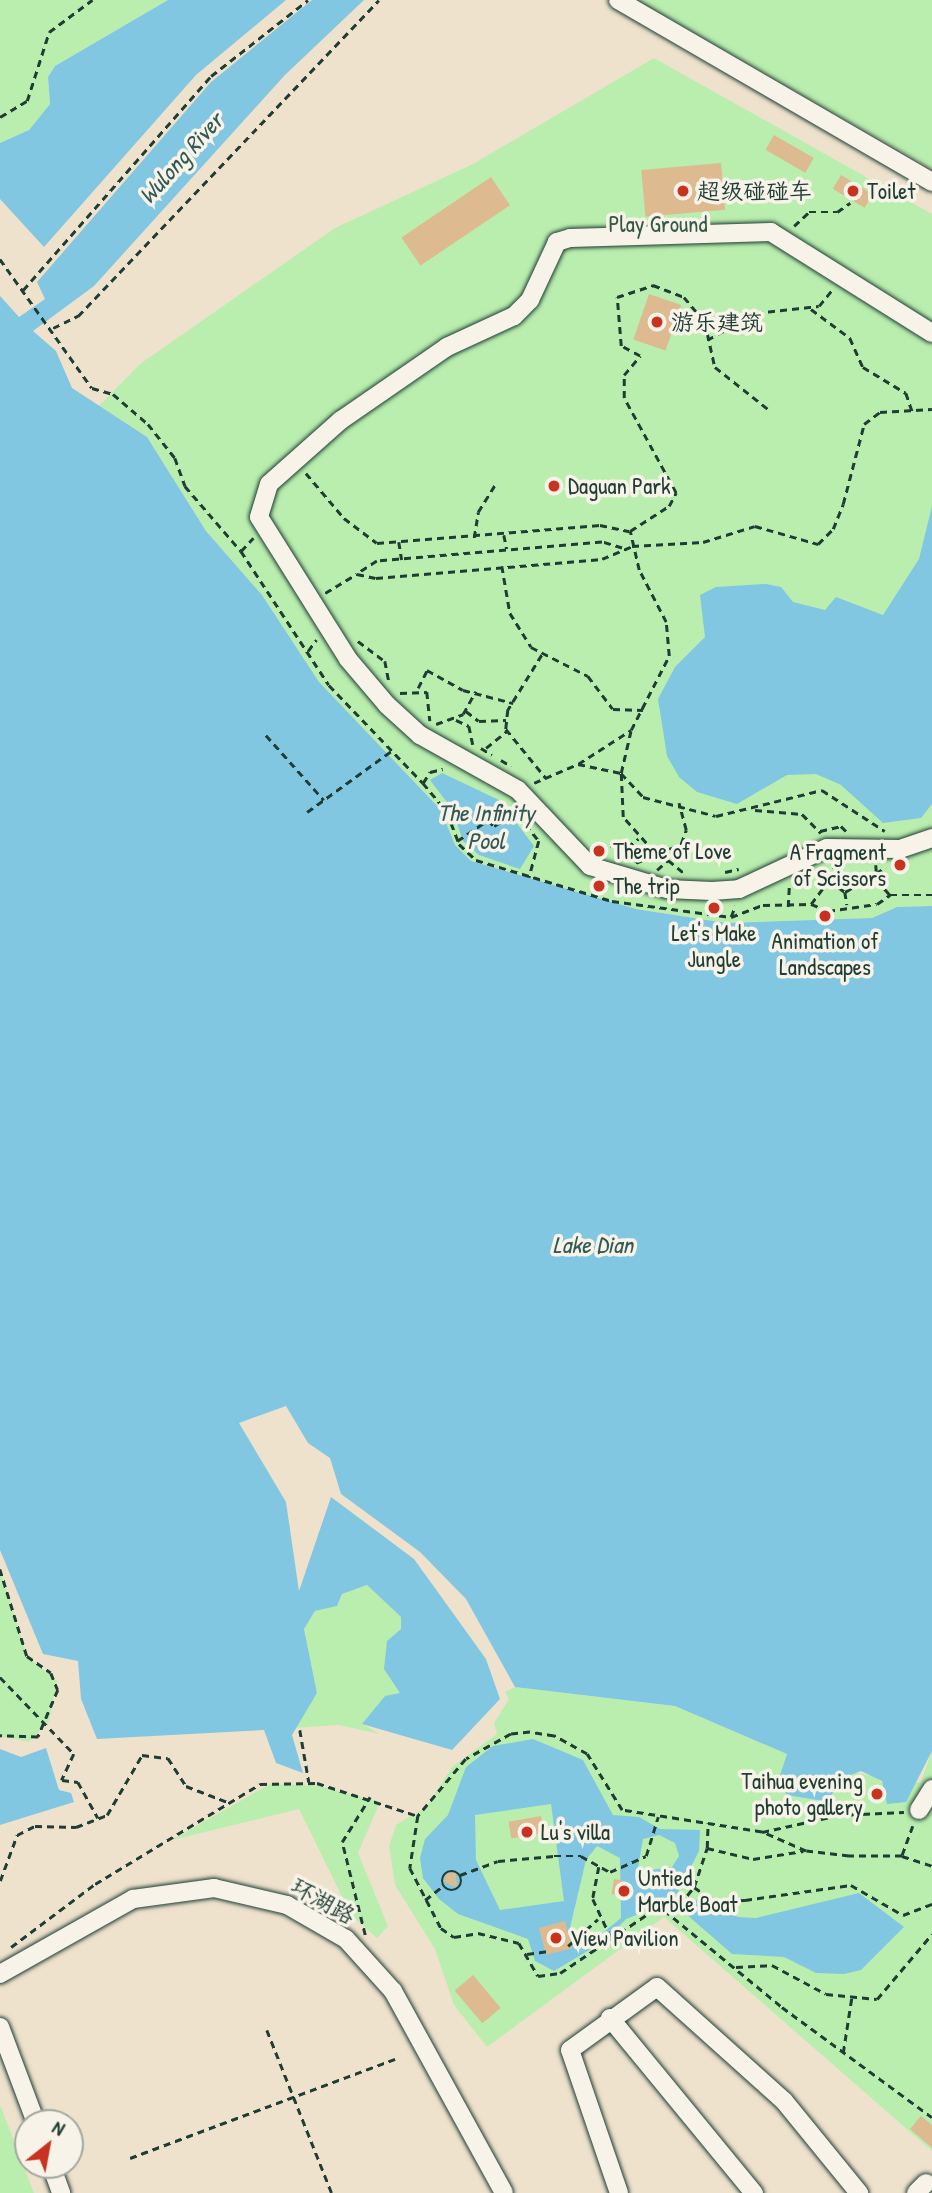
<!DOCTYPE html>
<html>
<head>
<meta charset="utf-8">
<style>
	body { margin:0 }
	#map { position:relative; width:932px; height:2193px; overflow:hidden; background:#efe2cd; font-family:"Patrick Hand","LXGW WenKai TC",sans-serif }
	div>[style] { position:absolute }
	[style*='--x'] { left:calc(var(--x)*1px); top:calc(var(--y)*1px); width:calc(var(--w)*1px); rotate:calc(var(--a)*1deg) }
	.green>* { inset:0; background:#baeeaf }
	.water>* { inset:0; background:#81c7e2 }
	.building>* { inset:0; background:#ddba8f; transform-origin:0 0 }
	.path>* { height:2.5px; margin-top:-1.25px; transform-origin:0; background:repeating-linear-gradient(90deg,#1f3d34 0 7px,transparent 0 12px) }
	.path>.ring { margin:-1.25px; padding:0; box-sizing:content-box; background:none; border:2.5px solid #1f3d34; border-radius:50% }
	.roads { filter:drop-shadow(0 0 2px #1f3d34) drop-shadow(0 0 2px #1f3d34) }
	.minor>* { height:18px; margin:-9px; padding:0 9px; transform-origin:9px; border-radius:9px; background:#f7f3e8 }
	.dots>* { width:19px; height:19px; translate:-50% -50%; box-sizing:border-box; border:4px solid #f7f3e8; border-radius:50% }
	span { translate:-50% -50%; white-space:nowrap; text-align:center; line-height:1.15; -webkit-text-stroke:7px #f7f3e8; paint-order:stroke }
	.poi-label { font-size:23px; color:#1f3d34 }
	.left { translate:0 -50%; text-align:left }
	.right { translate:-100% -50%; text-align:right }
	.park-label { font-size:23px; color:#365846 }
	.street-label { font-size:23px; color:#1f3d34 }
	.water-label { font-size:24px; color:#335957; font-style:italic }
	.north { position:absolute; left:14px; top:2109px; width:70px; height:70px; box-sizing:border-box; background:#f7f3e8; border:2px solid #a1aaa0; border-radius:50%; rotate:31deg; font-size:19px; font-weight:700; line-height:28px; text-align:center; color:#1f3d34 }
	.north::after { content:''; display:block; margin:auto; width:24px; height:32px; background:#c8321e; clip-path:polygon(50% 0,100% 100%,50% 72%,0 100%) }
</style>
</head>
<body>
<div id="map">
	<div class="green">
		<div style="clip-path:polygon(0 0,168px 0,55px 66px,48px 77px,50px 104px,29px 130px,0 143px)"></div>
		<div style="clip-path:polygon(636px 0,932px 0,932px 169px)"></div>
		<div style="clip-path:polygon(654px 58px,932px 214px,932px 906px,897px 907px,872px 918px,726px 923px,636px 909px,471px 861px,455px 845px,441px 810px,319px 682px,262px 595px,206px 531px,147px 437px,99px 406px,140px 364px,335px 228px,473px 164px)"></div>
		<div style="clip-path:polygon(0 1569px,27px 1656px,57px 1681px,49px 1721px,29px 1742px,0 1736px)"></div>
		<div style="clip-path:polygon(367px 1585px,401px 1617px,400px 1693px,362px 1724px,380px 1734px,339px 1725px,295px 1728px,317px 1693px,304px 1629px,315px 1611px,337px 1606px,342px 1594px)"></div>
		<div style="clip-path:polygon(515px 1687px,675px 1706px,787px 1754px,778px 1781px,829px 1802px,838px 1780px,853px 1772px,876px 1776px,886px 1787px,921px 1782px,932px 1751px,932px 2151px,664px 1917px,487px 2047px,454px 2005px,435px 1949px,395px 1885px,389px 1846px,396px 1825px,426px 1807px,452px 1767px,497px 1734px,494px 1723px,509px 1699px,505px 1692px)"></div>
		<div style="clip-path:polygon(270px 1784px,320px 1786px,380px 1802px,358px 1853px,388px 1926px,377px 1938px,351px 1915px,299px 1809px,172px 1840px)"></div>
		<div style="clip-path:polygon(0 2105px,8px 2125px,34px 2193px,0 2193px)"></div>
	</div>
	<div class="water">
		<div style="clip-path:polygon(168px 0,286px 0,196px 75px,44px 247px,0 199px,0 143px,29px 130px,50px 104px,48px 77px,55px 66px)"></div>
		<div style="clip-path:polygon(312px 0,364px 0,285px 75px,94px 286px,33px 331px,56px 351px,72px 388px,147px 437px,206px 531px,262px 595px,319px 682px,441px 810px,455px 845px,471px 861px,636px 909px,726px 923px,872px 918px,897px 907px,932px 906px,932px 1751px,906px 1802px,887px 1804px,882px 1781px,861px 1771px,838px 1780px,829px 1802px,787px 1795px,778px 1781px,787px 1754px,675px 1706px,515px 1687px,466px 1599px,420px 1552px,341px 1494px,330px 1458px,308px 1443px,286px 1406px,239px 1423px,286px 1502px,299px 1591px,331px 1497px,414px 1559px,486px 1659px,500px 1699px,452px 1750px,362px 1724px,385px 1696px,400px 1693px,384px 1669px,387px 1641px,401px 1629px,401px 1617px,367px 1585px,342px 1594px,337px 1606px,315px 1611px,304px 1629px,317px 1693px,292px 1735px,303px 1773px,276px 1763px,264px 1730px,97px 1739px,81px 1699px,78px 1661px,43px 1654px,0 1550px,0 296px,19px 317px,45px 299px,37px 282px,211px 82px)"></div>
		<div style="clip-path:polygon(932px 506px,932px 804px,921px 818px,883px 823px,841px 785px,816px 774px,787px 775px,737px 804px,697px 792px,679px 777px,667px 756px,658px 699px,675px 667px,705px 637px,700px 595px,716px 587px,766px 584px,781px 587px,793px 602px,825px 610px,836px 597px,883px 615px,919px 559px)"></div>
		<div style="clip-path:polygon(442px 773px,499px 800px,534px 846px,520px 869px,479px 855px,463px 841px,452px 809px,430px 780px)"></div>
		<div style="clip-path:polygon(evenodd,533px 1739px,583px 1760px,613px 1815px,639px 1817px,660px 1829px,700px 1830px,699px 1851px,674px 1900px,626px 1919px,606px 1940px,554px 1971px,535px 1961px,528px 1939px,458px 1914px,439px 1899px,423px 1878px,420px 1858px,425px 1839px,448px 1815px,466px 1767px,493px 1746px,533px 1739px,551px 1804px,564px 1901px,500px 1910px,476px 1860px,475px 1815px,551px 1804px,533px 1739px,659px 1835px,675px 1843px,679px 1856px,672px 1867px,651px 1870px,645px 1882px,636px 1879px,643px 1839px,659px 1835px,533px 1739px,597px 1846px,620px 1858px,621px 1918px,599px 1936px,574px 1943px,569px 1932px,586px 1860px,597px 1846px)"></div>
		<div style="clip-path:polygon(46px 1748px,59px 1790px,71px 1793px,74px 1802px,0 1825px,0 1749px,21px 1757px)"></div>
		<div style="clip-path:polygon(859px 1893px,904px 1927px,861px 1970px,844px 1974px,816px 1973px,784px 1957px,732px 1954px,686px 1914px,698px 1898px,738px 1917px,756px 1918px)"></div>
	</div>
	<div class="building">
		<div style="left:774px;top:135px;width:46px;height:17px;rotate:30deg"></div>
		<div style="left:721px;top:163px;width:47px;height:80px;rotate:85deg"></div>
		<div style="left:841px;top:175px;width:37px;height:16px;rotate:31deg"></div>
		<div style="left:491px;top:177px;width:34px;height:108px;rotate:56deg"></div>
		<div style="left:649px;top:294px;width:34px;height:48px;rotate:19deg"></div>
		<div style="left:541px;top:1816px;width:17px;height:33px;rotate:80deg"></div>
		<div style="clip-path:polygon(447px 1873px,456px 1873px,457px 1888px,443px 1881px)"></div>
		<div style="left:614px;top:1879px;width:12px;height:15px;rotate:9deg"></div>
		<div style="left:565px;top:1921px;width:28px;height:27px;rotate:75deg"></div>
		<div style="left:473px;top:1975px;width:43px;height:24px;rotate:50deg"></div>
		<div style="clip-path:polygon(921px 2116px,932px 2125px,932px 2148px,910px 2129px)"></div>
	</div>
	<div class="path">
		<div style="--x:0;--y:117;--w:31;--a:-31"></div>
		<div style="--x:27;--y:101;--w:72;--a:-72.3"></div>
		<div style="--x:49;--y:32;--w:54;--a:-36.7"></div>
		<div style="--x:794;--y:226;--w:21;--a:-43"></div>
		<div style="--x:809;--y:212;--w:28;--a:0"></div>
		<div style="--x:837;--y:212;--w:16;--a:-35"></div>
		<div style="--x:0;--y:259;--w:158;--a:54.5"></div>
		<div style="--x:92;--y:388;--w:22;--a:16"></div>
		<div style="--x:113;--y:394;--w:46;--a:40.6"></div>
		<div style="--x:148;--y:424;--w:43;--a:51.5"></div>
		<div style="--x:175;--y:458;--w:30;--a:70"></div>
		<div style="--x:185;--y:486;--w:86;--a:49.3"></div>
		<div style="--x:241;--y:551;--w:160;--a:56.7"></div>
		<div style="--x:329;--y:685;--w:136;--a:46.2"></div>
		<div style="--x:423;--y:783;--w:38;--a:50"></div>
		<div style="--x:447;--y:812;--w:34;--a:69"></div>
		<div style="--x:459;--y:844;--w:23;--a:43"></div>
		<div style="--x:476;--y:860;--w:142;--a:16.8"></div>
		<div style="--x:612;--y:901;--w:120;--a:7.7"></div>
		<div style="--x:731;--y:917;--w:34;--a:-21"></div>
		<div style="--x:763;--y:905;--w:48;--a:-1.2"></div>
		<div style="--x:811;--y:904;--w:18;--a:22"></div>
		<div style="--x:828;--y:911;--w:49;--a:-8.1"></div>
		<div style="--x:877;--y:904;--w:16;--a:-35"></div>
		<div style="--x:890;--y:895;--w:42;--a:0"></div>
		<div style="--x:23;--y:290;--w:285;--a:-48.7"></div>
		<div style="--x:211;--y:76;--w:123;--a:-38.1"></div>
		<div style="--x:811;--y:309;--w:49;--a:36.6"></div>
		<div style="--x:850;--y:338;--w:32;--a:66"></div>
		<div style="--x:863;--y:367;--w:50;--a:31.2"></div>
		<div style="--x:906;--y:393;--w:21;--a:71"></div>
		<div style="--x:53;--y:328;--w:28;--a:-26"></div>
		<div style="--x:78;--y:316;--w:436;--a:-46.4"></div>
		<div style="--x:707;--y:340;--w:56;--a:-28.9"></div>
		<div style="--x:756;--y:313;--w:63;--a:-6.3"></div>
		<div style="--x:819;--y:306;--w:21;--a:-51"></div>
		<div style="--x:306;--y:473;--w:59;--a:49.8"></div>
		<div style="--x:344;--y:518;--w:41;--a:37.1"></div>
		<div style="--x:377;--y:543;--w:224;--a:-4.6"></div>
		<div style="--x:600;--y:525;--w:30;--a:12"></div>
		<div style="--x:504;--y:535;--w:14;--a:78"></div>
		<div style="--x:474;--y:538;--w:26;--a:-81"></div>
		<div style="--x:478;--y:512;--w:34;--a:-58"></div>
		<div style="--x:399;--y:542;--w:18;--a:81"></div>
		<div style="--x:622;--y:548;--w:21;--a:-163"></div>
		<div style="--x:602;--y:542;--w:226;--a:175.2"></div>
		<div style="--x:377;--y:561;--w:24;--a:147"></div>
		<div style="--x:357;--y:574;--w:19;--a:12"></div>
		<div style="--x:376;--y:578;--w:227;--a:-4.8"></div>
		<div style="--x:602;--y:559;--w:33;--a:-23"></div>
		<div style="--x:632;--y:546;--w:71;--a:-3.2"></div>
		<div style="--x:703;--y:542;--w:54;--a:-17.1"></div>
		<div style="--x:755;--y:526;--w:66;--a:15.9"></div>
		<div style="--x:818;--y:544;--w:21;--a:-45"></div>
		<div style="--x:833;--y:529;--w:27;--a:-68"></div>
		<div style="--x:843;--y:504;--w:83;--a:-75.3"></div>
		<div style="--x:864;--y:424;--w:20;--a:-37"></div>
		<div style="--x:880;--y:412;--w:52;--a:-3.3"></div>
		<div style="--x:241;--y:551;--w:18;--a:-47"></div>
		<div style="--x:502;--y:566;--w:48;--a:80.3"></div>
		<div style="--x:510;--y:613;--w:40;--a:58"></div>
		<div style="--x:531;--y:647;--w:64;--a:27"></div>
		<div style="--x:588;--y:676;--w:41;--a:52.9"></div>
		<div style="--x:613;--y:709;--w:30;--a:2"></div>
		<div style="--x:325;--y:593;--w:37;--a:-31"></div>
		<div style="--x:358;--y:641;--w:34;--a:37"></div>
		<div style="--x:385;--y:661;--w:20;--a:79"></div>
		<div style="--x:308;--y:651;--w:14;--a:-54"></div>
		<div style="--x:542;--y:655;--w:65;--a:121.7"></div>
		<div style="--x:508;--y:710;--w:19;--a:96"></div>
		<div style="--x:506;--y:729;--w:63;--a:50.8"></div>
		<div style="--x:418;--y:688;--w:20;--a:-63"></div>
		<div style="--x:427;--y:670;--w:41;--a:29.1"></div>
		<div style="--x:463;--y:690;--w:52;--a:14.6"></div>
		<div style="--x:400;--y:693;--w:27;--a:-2"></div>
		<div style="--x:427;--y:692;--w:29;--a:84"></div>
		<div style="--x:466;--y:711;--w:16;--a:38"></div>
		<div style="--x:479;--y:721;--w:27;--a:-2"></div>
		<div style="--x:456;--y:720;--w:14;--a:25"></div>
		<div style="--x:469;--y:726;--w:19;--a:78"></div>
		<div style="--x:436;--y:724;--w:29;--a:-20"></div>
		<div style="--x:463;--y:714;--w:26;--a:-61"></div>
		<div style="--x:266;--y:735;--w:87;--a:48.3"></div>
		<div style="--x:481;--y:748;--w:13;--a:32"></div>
		<div style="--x:486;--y:748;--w:27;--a:-39"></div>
		<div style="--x:501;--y:760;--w:12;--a:31"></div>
		<div style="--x:578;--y:764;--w:63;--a:-32.7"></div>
		<div style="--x:423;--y:783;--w:13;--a:-58"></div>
		<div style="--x:430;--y:772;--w:13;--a:-13"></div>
		<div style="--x:534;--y:783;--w:48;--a:-23.4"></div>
		<div style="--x:578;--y:764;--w:44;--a:11.8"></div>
		<div style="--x:621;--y:773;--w:33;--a:47"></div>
		<div style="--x:643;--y:797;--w:75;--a:14.6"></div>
		<div style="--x:716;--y:816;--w:109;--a:-13.8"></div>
		<div style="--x:822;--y:790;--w:75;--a:33.1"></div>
		<div style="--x:755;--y:810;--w:47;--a:4.9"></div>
		<div style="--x:802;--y:814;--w:27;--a:45"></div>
		<div style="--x:307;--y:812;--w:107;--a:-35.9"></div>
		<div style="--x:518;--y:815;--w:33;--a:51"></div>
		<div style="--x:539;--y:841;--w:38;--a:105"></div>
		<div style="--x:820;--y:831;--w:22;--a:-13"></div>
		<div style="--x:841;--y:826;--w:10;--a:45"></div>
		<div style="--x:457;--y:841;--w:37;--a:-34"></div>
		<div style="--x:488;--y:820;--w:8;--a:45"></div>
		<div style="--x:494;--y:826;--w:25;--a:-32"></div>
		<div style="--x:627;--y:847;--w:14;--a:-36"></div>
		<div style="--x:598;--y:848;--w:19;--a:-12"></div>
		<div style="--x:617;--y:844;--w:28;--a:41"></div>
		<div style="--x:662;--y:861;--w:59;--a:-131.6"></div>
		<div style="--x:623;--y:817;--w:44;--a:-92.6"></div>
		<div style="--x:621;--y:773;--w:44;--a:-76.9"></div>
		<div style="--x:631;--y:730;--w:83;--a:-62.8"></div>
		<div style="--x:669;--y:656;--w:34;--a:-95"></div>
		<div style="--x:666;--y:622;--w:59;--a:-117.4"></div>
		<div style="--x:639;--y:570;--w:40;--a:-103"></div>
		<div style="--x:630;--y:531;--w:46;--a:-32.7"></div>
		<div style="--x:669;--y:506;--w:15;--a:-62"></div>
		<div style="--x:676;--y:493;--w:108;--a:-118.7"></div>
		<div style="--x:624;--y:398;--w:23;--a:-90"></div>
		<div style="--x:624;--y:375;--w:25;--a:-50"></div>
		<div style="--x:640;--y:356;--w:21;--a:-152"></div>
		<div style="--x:621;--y:346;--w:49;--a:-94.7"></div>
		<div style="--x:617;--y:297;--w:38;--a:-18"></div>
		<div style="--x:653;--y:285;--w:33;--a:21"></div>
		<div style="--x:684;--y:297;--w:33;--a:50"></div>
		<div style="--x:705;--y:322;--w:46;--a:77.5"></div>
		<div style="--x:715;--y:367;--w:68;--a:38.4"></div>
		<div style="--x:636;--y:863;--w:49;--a:-22.9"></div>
		<div style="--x:681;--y:844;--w:15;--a:-70"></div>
		<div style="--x:686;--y:830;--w:28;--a:-105"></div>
		<div style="--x:876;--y:865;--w:15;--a:86"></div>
		<div style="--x:877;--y:880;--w:20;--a:49"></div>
		<div style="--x:657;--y:870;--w:15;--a:-42"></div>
		<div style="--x:668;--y:860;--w:21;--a:39"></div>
		<div style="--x:725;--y:872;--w:14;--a:-12"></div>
		<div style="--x:829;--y:880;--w:17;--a:-69"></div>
		<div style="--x:845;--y:892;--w:48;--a:-31.4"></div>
		<div style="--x:811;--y:904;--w:30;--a:-53"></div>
		<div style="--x:829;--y:880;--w:20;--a:37"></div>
		<div style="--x:845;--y:892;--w:13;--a:81"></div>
		<div style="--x:788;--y:907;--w:21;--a:-87"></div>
		<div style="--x:731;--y:917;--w:12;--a:-70"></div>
		<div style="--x:0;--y:1569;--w:91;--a:72.8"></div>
		<div style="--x:27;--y:1656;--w:29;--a:35"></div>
		<div style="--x:51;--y:1673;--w:18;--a:68"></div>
		<div style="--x:58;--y:1690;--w:51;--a:113.1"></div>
		<div style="--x:38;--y:1737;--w:38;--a:-178"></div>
		<div style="--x:0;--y:1677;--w:107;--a:46.1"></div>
		<div style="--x:74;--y:1754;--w:29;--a:115"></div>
		<div style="--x:62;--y:1780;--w:16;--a:7"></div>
		<div style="--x:78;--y:1782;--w:41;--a:60.9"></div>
		<div style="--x:300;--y:1730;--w:53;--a:80.2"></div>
		<div style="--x:913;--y:1826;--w:32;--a:110"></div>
		<div style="--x:902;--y:1856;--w:53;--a:180"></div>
		<div style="--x:849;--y:1856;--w:43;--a:-173.4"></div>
		<div style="--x:806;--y:1851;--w:48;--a:-156.6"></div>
		<div style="--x:762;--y:1832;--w:142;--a:-171.1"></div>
		<div style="--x:622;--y:1810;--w:66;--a:-122"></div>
		<div style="--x:587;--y:1754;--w:38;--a:-151"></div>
		<div style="--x:554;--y:1736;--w:24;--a:-171"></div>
		<div style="--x:530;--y:1732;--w:19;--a:174"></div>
		<div style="--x:511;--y:1734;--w:51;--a:150.9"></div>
		<div style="--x:466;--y:1759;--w:75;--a:130.1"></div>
		<div style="--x:418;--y:1816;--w:53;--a:98.7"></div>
		<div style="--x:410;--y:1868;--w:68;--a:62.7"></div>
		<div style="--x:441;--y:1928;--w:16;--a:35"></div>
		<div style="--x:454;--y:1937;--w:24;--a:-9"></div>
		<div style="--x:478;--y:1933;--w:42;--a:13.7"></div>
		<div style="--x:519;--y:1943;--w:38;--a:60"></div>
		<div style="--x:538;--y:1976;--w:22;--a:-8"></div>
		<div style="--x:560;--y:1973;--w:111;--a:-34"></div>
		<div style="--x:652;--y:1911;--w:12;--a:-5"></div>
		<div style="--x:664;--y:1910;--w:153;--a:39.4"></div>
		<div style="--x:782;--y:2007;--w:186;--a:36.3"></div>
		<div style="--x:762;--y:1832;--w:79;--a:-12.4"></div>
		<div style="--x:839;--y:1815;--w:65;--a:-2.6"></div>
		<div style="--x:707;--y:1848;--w:47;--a:13.4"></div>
		<div style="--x:753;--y:1859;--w:51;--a:-9.1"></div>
		<div style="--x:902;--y:1856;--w:32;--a:18"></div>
		<div style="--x:599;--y:1867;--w:33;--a:101"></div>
		<div style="--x:593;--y:1899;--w:45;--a:65.1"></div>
		<div class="ring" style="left:442px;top:1871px;width:17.5px;height:17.5px"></div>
		<div style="--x:460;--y:1875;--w:40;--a:-20.2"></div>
		<div style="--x:498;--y:1861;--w:56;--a:-5.1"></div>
		<div style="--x:554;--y:1856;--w:27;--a:0"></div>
		<div style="--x:581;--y:1856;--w:33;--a:29"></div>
		<div style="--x:610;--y:1872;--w:39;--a:-24"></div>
		<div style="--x:646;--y:1856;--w:41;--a:-72.9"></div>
		<div style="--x:0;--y:1881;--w:49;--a:-69.7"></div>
		<div style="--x:17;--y:1835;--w:20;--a:-27"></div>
		<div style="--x:35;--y:1826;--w:41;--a:1.4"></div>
		<div style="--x:76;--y:1827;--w:33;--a:-21"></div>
		<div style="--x:107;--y:1815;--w:69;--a:-59.7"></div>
		<div style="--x:142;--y:1755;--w:26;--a:7"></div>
		<div style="--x:168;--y:1758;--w:33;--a:57"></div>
		<div style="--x:186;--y:1786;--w:47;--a:21.1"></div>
		<div style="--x:694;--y:1887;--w:41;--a:-71.6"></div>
		<div style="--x:707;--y:1848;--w:25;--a:-88"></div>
		<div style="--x:425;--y:1900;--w:24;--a:-38"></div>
		<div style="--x:672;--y:1914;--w:35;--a:-51"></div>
		<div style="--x:694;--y:1887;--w:25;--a:34"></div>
		<div style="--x:715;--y:1901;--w:30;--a:-2"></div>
		<div style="--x:745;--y:1900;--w:107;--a:-8.1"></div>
		<div style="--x:851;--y:1885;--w:60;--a:30"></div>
		<div style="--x:903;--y:1915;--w:31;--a:-21"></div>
		<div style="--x:365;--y:1935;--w:96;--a:-103.9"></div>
		<div style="--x:342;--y:1842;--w:53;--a:-58.1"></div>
		<div style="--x:568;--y:1946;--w:40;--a:-42"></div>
		<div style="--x:11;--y:1947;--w:105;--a:-36.9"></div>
		<div style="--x:95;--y:1884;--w:193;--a:-31.2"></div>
		<div style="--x:260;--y:1784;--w:57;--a:-1"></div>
		<div style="--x:317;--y:1783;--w:106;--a:18.1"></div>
		<div style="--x:527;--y:1954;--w:22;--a:-8"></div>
		<div style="--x:736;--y:1967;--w:36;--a:-3"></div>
		<div style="--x:772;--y:1965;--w:61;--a:28.2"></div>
		<div style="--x:826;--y:1994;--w:51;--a:5.6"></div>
		<div style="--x:877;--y:1999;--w:85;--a:-49.8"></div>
		<div style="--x:267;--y:2030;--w:175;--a:68.3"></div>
		<div style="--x:843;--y:2053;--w:59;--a:-81.2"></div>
		<div style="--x:130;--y:2158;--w:283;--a:-20.5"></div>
	</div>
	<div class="roads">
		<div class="minor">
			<div style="--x:618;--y:0;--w:363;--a:30.1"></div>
			<div style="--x:932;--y:333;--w:190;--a:-147.9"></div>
			<div style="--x:771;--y:232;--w:201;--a:178.3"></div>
			<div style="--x:570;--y:238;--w:14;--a:163"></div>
			<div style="--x:557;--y:242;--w:64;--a:115"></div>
			<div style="--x:530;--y:300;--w:23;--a:135"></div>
			<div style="--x:514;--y:316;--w:74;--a:155.2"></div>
			<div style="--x:447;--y:347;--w:129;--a:145.4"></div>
			<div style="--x:341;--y:420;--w:96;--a:138.4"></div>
			<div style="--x:269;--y:484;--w:34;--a:107"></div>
			<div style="--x:259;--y:517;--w:168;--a:57.9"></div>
			<div style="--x:348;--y:659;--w:60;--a:49.7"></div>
			<div style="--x:387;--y:705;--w:45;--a:42.3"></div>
			<div style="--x:420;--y:735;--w:112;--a:29.3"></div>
			<div style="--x:518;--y:790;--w:105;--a:46.5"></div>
			<div style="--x:590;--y:866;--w:80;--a:16.6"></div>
			<div style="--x:667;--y:889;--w:45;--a:2.5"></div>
			<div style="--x:712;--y:891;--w:27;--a:-4"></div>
			<div style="--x:739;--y:889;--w:97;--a:-25"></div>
			<div style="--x:827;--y:848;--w:73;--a:0.8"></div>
			<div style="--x:900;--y:849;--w:34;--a:-19"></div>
			<div style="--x:919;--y:1810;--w:25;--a:-58"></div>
			<div style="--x:0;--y:1974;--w:153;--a:-29.4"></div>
			<div style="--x:133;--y:1899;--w:82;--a:-7.7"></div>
			<div style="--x:214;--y:1888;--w:75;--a:13.1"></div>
			<div style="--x:287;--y:1905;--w:68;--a:30"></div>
			<div style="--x:346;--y:1939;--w:70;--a:47.9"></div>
			<div style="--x:393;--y:1991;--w:230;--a:61.2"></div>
			<div style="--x:610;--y:2018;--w:227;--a:50.6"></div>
			<div style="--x:0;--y:2027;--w:103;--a:69.4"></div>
			<div style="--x:51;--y:2165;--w:30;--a:70"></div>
			<div style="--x:619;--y:2193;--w:151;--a:-108.9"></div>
			<div style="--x:570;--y:2050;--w:107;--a:-35.9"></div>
			<div style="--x:657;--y:1987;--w:171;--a:41.9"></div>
			<div style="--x:784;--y:2101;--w:119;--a:50.8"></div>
			<div style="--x:916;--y:2193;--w:14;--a:-45"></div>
		</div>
	</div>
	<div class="dots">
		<div style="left:683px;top:191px;background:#c8321e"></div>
		<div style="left:853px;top:191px;background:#c8321e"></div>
		<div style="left:657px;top:322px;background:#c8321e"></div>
		<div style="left:554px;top:486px;background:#c8321e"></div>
		<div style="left:599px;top:851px;background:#c8321e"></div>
		<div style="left:900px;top:865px;background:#c8321e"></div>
		<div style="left:599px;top:886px;background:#c8321e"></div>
		<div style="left:714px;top:908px;background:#c8321e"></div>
		<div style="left:825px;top:916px;background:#c8321e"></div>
		<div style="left:877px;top:1794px;background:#c8321e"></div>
		<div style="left:527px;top:1832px;background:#c8321e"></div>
		<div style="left:624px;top:1891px;background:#c8321e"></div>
		<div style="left:556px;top:1938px;background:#c8321e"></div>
	</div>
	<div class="poi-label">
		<span class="left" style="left:697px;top:191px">超级碰碰车</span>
		<span class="left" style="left:867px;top:191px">Toilet</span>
		<span class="left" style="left:671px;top:322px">游乐建筑</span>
		<span class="left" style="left:568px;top:486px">Daguan Park</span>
		<span class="left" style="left:613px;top:851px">Theme of Love</span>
		<span class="right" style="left:886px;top:865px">A Fragment<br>of Scissors</span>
		<span class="left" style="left:613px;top:886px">The trip</span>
		<span style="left:714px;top:946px">Let's Make<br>Jungle</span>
		<span style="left:825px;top:954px">Animation of<br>Landscapes</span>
		<span class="right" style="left:863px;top:1794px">Taihua evening<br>photo gallery</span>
		<span class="left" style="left:541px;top:1832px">Lu's villa</span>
		<span class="left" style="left:638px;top:1891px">Untied<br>Marble Boat</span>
		<span class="left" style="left:570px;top:1938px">View Pavilion</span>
	</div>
	<div class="park-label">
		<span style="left:658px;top:224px">Play Ground</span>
	</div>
	<div class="street-label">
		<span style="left:323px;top:1901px;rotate:29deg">环湖路</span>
	</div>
	<div class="water-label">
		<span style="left:181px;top:158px;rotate:-48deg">Wulong River</span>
		<span style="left:486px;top:827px">The Infinity<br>Pool</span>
		<span style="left:593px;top:1245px">Lake Dian</span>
	</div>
	<div class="north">N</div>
</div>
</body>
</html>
